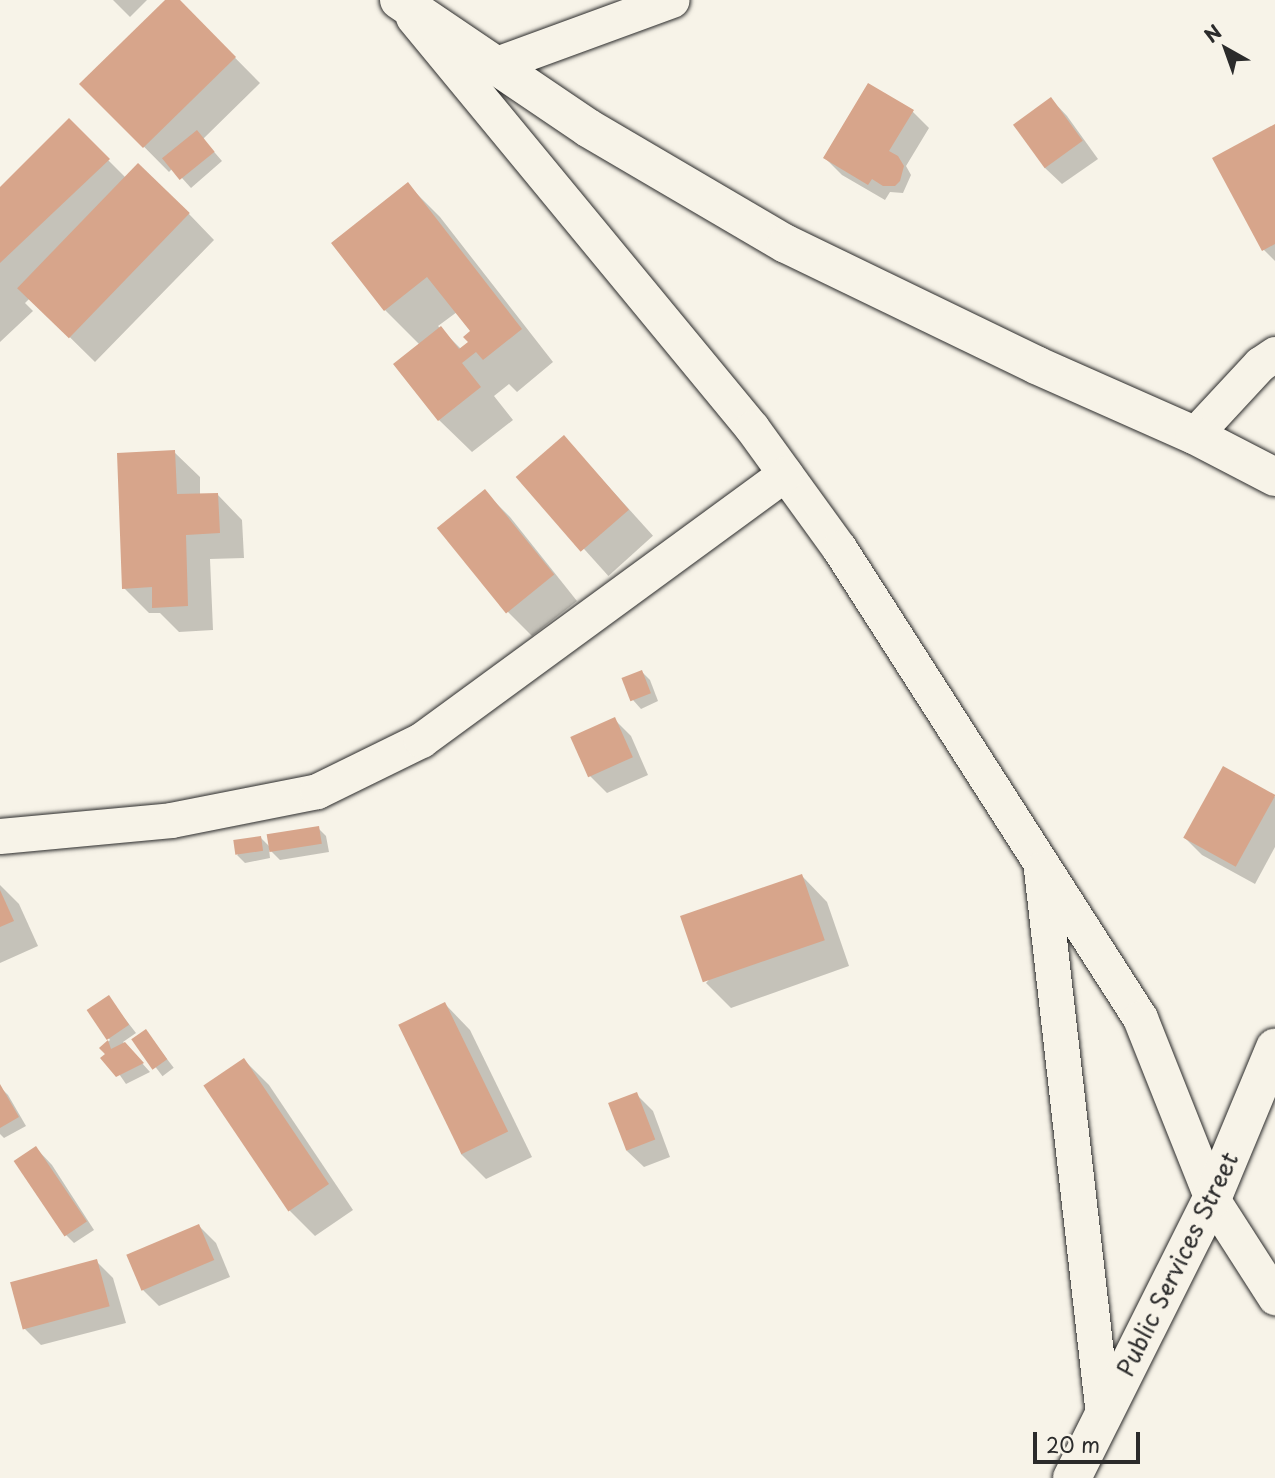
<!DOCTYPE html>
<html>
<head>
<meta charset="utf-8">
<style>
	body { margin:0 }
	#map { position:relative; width:1275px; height:1478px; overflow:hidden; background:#f7f3e8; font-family:"Playpen Sans",sans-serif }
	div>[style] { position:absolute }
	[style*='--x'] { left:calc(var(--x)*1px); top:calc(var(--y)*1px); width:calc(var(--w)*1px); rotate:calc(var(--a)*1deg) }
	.shadow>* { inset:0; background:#0003; transform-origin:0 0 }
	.building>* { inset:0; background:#d7a58b; transform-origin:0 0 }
	.roads { filter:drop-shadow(0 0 2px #2b2b2b) drop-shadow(0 0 2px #2b2b2b) }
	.street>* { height:35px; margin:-17.5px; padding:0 17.5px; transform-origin:17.5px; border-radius:17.5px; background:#f7f3e8 }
	.secondary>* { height:38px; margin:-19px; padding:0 19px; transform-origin:19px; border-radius:19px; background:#f7f3e8 }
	span { translate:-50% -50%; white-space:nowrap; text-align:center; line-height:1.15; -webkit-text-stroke:5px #f7f3e8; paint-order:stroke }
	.street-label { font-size:24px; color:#2b2b2b }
	.north { position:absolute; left:1191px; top:14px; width:70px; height:70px; -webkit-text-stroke:5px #f7f3e8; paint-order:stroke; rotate:320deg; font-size:19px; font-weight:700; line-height:28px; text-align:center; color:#2b2b2b }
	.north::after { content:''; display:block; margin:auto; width:24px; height:32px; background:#2b2b2b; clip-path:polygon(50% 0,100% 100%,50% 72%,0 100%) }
	.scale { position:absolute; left:1033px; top:1432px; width:107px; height:32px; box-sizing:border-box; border:4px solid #2b2b2b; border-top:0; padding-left:9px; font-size:21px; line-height:24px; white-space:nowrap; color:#2b2b2b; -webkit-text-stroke:5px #f7f3e8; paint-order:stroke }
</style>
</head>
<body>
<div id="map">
	<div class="shadow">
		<div style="clip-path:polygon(113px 0,147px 0,130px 17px)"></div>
		<div style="clip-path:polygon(167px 0,178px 0,260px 83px,203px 139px,222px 161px,191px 188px,173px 168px,169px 172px,82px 84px)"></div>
		<div style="clip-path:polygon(1051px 99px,1067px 116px,1098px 159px,1062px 184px,1045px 168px)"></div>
		<div style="clip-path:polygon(912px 111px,929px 128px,906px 166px,911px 175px,903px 193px,890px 192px,885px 200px,842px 175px,825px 158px)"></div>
		<div style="clip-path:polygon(69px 121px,126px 178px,189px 214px,214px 240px,95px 362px,30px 298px,25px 303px,33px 311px,0 342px,0 190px)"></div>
		<div style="clip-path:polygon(1275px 126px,1275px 261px,1264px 250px)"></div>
		<div style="clip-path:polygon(evenodd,408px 185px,440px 217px,553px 362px,517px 392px,509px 384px,494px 396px,513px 420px,472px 452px,439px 420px,420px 345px,385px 310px,408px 185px,457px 312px,472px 331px,470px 343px,461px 349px,438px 326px,457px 312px)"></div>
		<div style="left:564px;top:437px;width:133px;height:60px;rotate:48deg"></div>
		<div style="clip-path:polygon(174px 452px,200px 477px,200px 495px,217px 494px,242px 520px,244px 558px,210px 559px,213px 630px,179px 632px,160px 613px,149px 613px,124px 588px)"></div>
		<div style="clip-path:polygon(485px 492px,510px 517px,577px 601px,532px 636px,507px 611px)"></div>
		<div style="clip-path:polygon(642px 672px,650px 680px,658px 701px,641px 709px,633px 700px)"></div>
		<div style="clip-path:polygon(614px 719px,631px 736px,648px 775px,607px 793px,590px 776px)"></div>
		<div style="clip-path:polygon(1224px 769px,1275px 797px,1275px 847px,1255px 884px,1202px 855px,1185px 838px)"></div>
		<div style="clip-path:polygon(318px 828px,326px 836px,329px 852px,280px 860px,269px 849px,270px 858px,245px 863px,237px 855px,260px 837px,271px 848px)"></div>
		<div style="clip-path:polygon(802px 876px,827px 902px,849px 966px,731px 1008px,706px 983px)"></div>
		<div style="clip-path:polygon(0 885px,19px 904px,38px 946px,0 963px)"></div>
		<div style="clip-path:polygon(108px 997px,136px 1033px,123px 1042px,150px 1072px,126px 1084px,101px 1048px,110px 1040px,89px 1011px)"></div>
		<div style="clip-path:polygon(445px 1004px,470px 1030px,532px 1157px,486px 1179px,461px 1154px)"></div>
		<div style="left:146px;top:1031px;width:46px;height:14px;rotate:53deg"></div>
		<div style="clip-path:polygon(244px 1060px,269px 1085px,353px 1210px,315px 1236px,290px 1211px)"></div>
		<div style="clip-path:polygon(0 1087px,8px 1095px,26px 1126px,4px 1138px,0 1134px)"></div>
		<div style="clip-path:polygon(636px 1094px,653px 1111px,670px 1157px,644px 1167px,627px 1151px)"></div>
		<div style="clip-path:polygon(36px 1148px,52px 1165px,94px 1230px,74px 1243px,66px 1235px)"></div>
		<div style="clip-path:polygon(199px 1226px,216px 1243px,230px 1277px,159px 1306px,142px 1289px)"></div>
		<div style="clip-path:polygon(96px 1261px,113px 1278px,126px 1323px,41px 1345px,24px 1328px)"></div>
	</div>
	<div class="building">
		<div style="clip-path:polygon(165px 0,180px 0,236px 57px,143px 148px,79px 84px)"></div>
		<div style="clip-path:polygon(868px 83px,914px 110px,889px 151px,898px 156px,904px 166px,900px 181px,895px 186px,883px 186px,872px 179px,868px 185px,823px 158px)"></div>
		<div style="left:1051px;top:97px;width:54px;height:47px;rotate:54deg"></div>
		<div style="clip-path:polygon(69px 118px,110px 159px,0 263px,0 187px)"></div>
		<div style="clip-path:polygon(1275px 124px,1275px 244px,1262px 251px,1212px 158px)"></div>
		<div style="left:197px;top:130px;width:28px;height:45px;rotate:51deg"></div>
		<div style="left:138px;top:163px;width:72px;height:174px;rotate:44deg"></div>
		<div style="clip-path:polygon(408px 182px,522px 329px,483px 360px,476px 352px,462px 363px,481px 387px,438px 421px,393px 364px,441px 326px,459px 349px,468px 342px,463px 337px,470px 331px,427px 277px,384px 311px,331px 243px)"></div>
		<div style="left:564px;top:435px;width:99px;height:64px;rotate:49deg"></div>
		<div style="clip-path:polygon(175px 450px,177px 494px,218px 493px,220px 533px,186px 535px,188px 606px,152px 608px,152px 587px,122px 589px,117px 453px)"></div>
		<div style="left:485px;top:489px;width:110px;height:62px;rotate:51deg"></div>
		<div style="left:642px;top:670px;width:25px;height:22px;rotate:69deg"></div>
		<div style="left:615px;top:717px;width:44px;height:49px;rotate:66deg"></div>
		<div style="left:1223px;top:766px;width:60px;height:82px;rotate:29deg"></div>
		<div style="left:319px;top:826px;width:18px;height:53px;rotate:81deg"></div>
		<div style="left:261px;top:836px;width:15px;height:28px;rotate:82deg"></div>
		<div style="left:802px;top:874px;width:70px;height:129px;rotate:71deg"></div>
		<div style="clip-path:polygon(0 890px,14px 921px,0 927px)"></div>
		<div style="left:109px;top:995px;width:36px;height:27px;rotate:56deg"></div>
		<div style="left:445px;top:1002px;width:144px;height:52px;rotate:64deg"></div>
		<div style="left:146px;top:1029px;width:37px;height:18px;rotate:55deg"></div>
		<div style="clip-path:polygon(108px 1040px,111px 1049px,125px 1042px,144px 1063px,116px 1077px,100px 1058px,105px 1054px,99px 1048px)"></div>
		<div style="left:244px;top:1058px;width:152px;height:49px;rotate:56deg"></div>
		<div style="clip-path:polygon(0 1084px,19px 1117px,0 1128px)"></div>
		<div style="left:637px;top:1092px;width:51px;height:31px;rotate:69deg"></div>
		<div style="left:36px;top:1146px;width:91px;height:27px;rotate:56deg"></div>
		<div style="left:199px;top:1224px;width:39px;height:79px;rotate:67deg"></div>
		<div style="left:97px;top:1259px;width:49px;height:90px;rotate:75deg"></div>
	</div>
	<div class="roads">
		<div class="street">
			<div style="--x:413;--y:17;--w:533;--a:50.48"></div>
			<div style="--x:752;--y:428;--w:148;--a:54.1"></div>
			<div style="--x:839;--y:548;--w:558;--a:57.36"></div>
			<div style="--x:1140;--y:1018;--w:195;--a:68.3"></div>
			<div style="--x:1212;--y:1199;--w:117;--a:57.3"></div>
			<div style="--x:494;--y:65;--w:189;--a:-20.1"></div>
			<div style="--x:1194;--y:435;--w:97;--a:-47.1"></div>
			<div style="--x:1260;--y:364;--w:18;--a:-34"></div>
			<div style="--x:0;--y:836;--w:172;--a:-5.3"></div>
			<div style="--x:171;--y:820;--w:149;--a:-11.2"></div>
			<div style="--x:317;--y:791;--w:116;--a:-26.1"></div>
			<div style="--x:421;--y:740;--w:451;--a:-36.2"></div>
			<div style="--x:1041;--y:869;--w:550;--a:83.52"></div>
		</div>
		<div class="secondary">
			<div style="--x:399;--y:0;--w:228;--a:34.1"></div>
			<div style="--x:588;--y:128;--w:229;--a:30.4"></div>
			<div style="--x:786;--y:244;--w:278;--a:25.8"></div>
			<div style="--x:1036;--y:365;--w:173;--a:23.9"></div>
			<div style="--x:1194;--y:435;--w:91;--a:27.4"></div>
			<div style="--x:1072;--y:1478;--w:312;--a:-63.4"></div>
			<div style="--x:1212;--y:1199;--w:164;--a:-67.4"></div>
		</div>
	</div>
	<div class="street-label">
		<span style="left:1177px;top:1264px;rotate:-64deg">Public Services Street</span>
	</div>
	<div class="north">N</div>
	<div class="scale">20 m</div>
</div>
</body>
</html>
